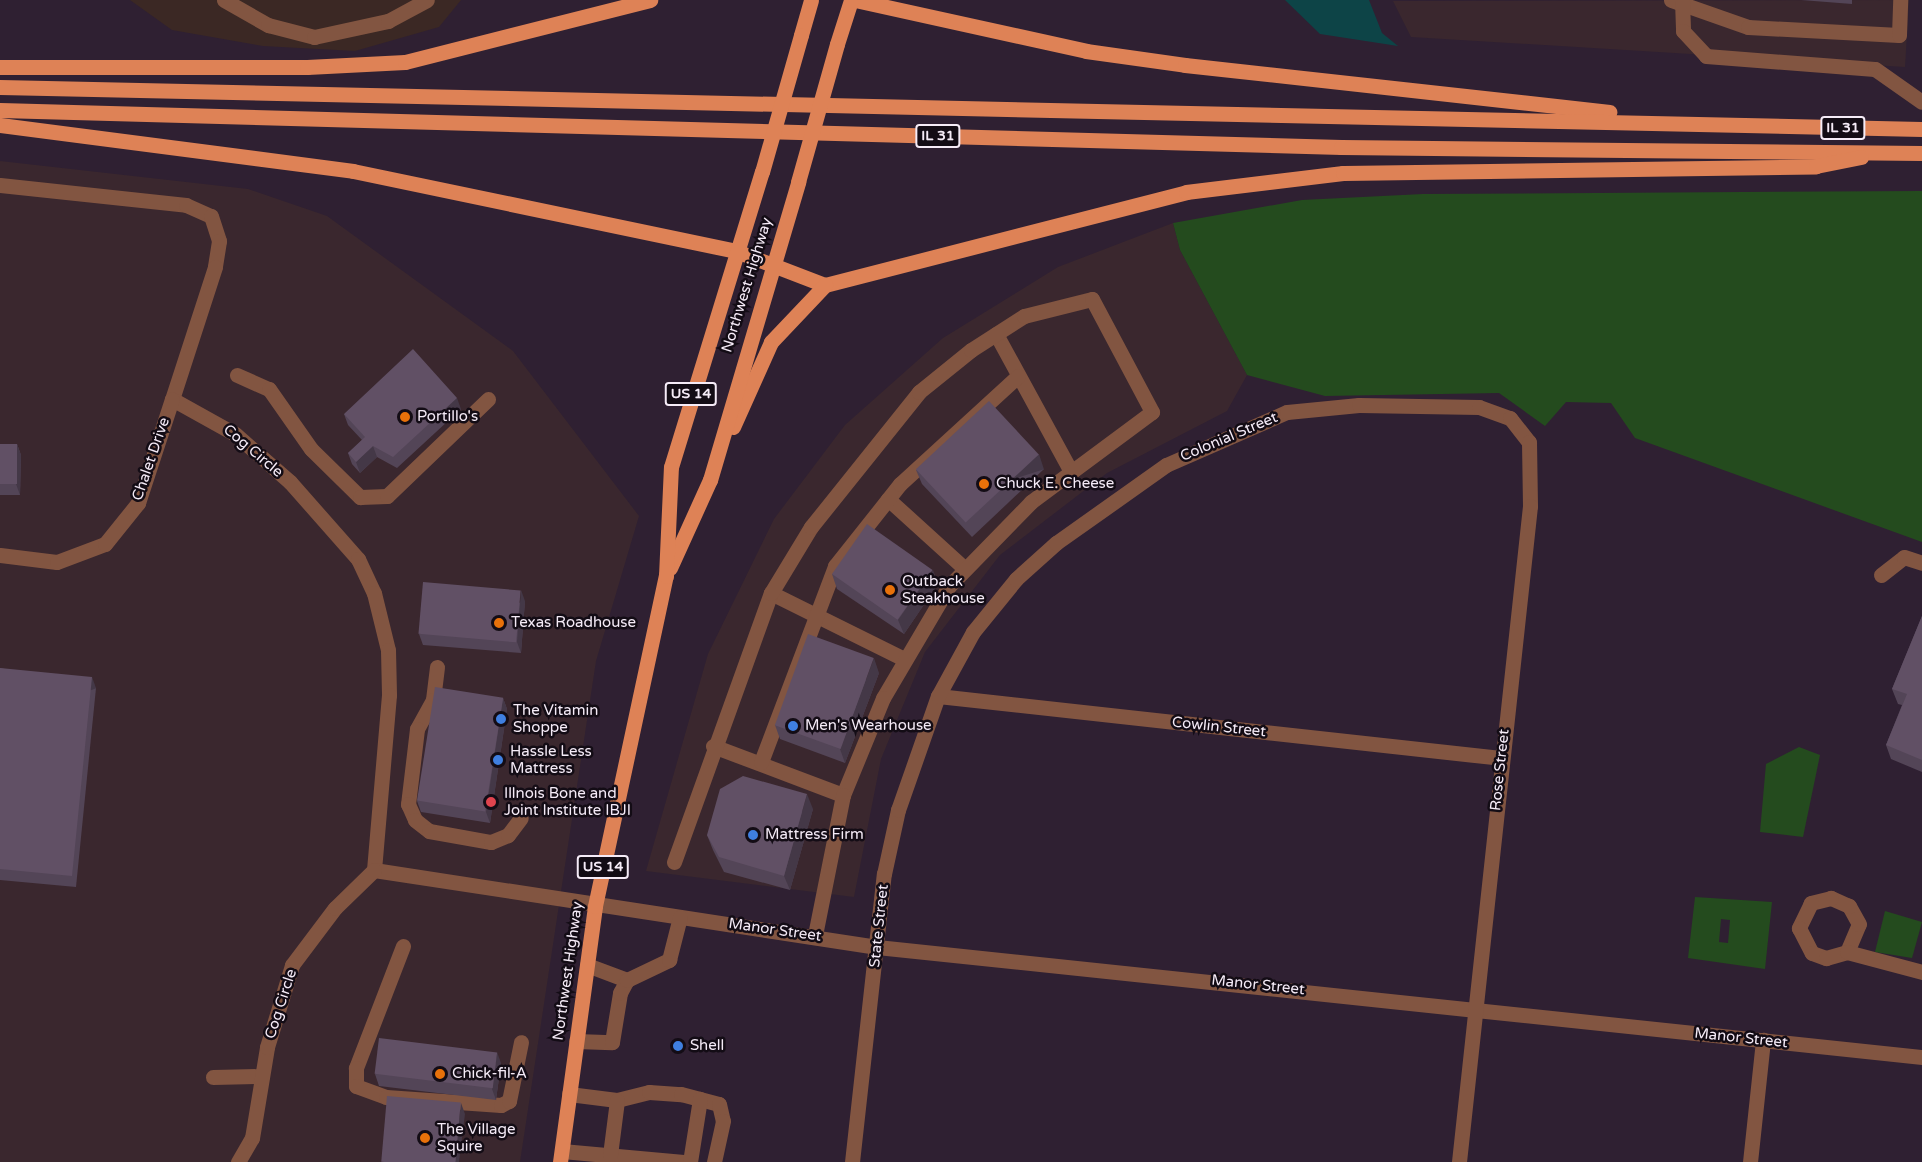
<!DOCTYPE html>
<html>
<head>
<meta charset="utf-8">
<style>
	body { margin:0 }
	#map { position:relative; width:1922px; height:1162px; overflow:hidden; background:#2f2032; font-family:"Varela Round",sans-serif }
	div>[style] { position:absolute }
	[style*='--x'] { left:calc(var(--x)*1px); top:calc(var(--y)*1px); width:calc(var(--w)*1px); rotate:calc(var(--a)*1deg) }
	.commercial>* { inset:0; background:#3a272e }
	.industrial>* { inset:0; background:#3b2824 }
	.green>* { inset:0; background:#244b1e }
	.water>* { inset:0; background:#0d4447 }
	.minor>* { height:15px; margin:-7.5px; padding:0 7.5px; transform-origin:7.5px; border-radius:7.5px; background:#825541 }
	.major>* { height:15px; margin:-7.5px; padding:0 7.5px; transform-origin:7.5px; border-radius:7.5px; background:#de8256 }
	.major-bridge>* { height:15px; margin:-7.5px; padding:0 7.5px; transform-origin:7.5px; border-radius:7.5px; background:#de8256 }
	.wall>* { inset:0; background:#534557 }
	.shaded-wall>* { inset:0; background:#443847; transform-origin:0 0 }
	.building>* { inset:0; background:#615065; transform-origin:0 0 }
	.dots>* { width:16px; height:16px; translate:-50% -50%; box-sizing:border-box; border:3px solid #130c15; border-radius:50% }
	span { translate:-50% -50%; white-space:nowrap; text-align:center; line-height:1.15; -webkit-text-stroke:5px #130c15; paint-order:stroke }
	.shield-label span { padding:2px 4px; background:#130c15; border:2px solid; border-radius:4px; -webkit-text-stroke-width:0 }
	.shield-label { font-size:14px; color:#f5ebf7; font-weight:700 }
	.street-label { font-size:15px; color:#f5ebf7 }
	.poi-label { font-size:15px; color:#f5ebf7 }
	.left { translate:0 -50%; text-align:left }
</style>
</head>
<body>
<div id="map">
	<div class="commercial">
		<div style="clip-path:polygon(1909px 0,1905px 67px,1411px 37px,1393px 1px)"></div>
		<div style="clip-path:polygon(0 161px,248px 189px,327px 216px,513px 351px,639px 516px,596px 661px,520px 1162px,0 1162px)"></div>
		<div style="clip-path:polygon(1173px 223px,1180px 250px,1247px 375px,1227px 411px,1107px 473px,1000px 555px,925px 652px,881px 759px,854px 897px,646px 871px,708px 654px,774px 519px,845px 425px,943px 338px,1058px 267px)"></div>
	</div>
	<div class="industrial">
		<div style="clip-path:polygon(130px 0,461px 0,439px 27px,355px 51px,263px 46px,172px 30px)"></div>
	</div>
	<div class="green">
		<div style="clip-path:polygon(1922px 191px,1922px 542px,1635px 438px,1611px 403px,1566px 402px,1545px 426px,1499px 393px,1325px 396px,1247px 375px,1180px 250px,1173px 223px,1302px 200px,1423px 194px)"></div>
		<div style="clip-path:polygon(1799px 747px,1820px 755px,1803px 837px,1760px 832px,1766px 764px)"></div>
		<div style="clip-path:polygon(evenodd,1695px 897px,1772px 902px,1765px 969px,1688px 958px,1695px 897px,1721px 919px,1730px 920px,1728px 943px,1719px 942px,1721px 919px)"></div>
		<div style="clip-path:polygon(1885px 911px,1922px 922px,1912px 958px,1875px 952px)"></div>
	</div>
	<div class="water">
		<div style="clip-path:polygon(1285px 0,1369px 0,1382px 33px,1398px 46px,1320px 34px)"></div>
	</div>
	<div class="minor">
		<div style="--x:224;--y:0;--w:51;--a:29.6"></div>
		<div style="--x:268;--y:25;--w:48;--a:14.6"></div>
		<div style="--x:314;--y:37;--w:76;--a:-12.2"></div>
		<div style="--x:388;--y:21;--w:44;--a:-28.3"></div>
		<div style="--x:1671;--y:0;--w:82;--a:19.3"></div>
		<div style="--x:1748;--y:27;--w:151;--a:3"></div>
		<div style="--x:1899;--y:35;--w:35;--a:-88"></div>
		<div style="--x:1682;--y:0;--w:31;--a:88"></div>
		<div style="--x:1683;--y:31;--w:34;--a:47"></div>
		<div style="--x:1706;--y:56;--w:169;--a:4.4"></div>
		<div style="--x:1875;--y:69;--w:57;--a:35.1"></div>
		<div style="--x:0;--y:185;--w:187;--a:6.1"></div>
		<div style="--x:186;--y:205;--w:27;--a:24"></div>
		<div style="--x:211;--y:216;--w:26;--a:72"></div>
		<div style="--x:219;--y:241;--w:26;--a:99"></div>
		<div style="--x:215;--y:267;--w:139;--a:108"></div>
		<div style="--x:172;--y:399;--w:72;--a:29.1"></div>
		<div style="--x:235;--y:434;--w:73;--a:41.1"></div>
		<div style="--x:290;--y:482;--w:103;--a:48.6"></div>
		<div style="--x:358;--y:559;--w:38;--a:65"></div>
		<div style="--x:374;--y:593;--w:59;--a:76.2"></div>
		<div style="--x:388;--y:650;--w:45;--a:88.7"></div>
		<div style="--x:389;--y:695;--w:176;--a:94.9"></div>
		<div style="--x:374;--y:870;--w:509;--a:8.7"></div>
		<div style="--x:877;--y:947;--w:1051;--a:6.01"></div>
		<div style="--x:996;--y:334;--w:155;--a:61.4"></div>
		<div style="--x:237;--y:375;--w:35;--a:24"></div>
		<div style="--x:269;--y:389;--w:73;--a:55"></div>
		<div style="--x:311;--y:449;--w:69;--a:44.4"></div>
		<div style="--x:360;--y:497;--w:27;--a:-2"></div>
		<div style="--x:387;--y:496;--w:140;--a:-43.8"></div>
		<div style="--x:888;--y:499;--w:103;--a:42.2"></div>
		<div style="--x:0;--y:555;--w:57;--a:7"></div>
		<div style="--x:57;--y:562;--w:51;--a:-20.6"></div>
		<div style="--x:105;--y:544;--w:53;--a:-51.2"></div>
		<div style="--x:138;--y:503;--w:109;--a:-71.9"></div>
		<div style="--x:1881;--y:575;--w:29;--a:-38"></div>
		<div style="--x:1904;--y:557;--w:19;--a:18"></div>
		<div style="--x:771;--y:593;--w:148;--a:26.4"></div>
		<div style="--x:437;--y:667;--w:33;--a:97"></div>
		<div style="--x:433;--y:700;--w:33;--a:119"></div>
		<div style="--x:417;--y:729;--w:76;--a:96.8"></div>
		<div style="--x:408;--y:804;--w:17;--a:66"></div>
		<div style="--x:415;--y:820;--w:18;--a:38"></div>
		<div style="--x:429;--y:831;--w:63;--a:10.1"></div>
		<div style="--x:491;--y:842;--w:18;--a:-22"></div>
		<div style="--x:508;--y:835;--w:21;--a:-53"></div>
		<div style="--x:938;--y:696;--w:566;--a:6.28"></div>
		<div style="--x:713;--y:746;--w:139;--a:20.7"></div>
		<div style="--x:761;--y:762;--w:210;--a:-69.3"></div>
		<div style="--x:835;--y:566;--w:105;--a:-51.6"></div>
		<div style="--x:900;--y:484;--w:160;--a:-42.5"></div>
		<div style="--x:674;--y:862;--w:286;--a:-70.2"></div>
		<div style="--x:771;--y:593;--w:77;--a:-58.8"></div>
		<div style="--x:811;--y:527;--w:173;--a:-51.3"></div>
		<div style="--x:919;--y:392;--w:67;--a:-38.9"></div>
		<div style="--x:971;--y:350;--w:63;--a:-32.7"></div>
		<div style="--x:1024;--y:316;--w:70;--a:-14"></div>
		<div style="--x:1092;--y:299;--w:128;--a:62"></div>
		<div style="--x:1152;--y:412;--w:151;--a:143.4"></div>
		<div style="--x:1031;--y:502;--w:117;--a:134.3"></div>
		<div style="--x:949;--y:586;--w:130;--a:120.5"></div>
		<div style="--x:883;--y:698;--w:105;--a:112.4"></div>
		<div style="--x:843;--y:795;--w:143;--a:101.3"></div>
		<div style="--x:403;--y:946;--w:131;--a:111.1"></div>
		<div style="--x:356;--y:1068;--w:18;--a:90"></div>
		<div style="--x:356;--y:1086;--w:32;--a:20"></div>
		<div style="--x:386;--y:1097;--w:115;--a:4"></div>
		<div style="--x:501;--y:1105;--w:9;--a:-27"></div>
		<div style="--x:509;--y:1101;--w:60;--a:-78.5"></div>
		<div style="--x:1847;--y:952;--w:30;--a:-67"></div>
		<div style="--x:1859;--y:924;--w:21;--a:-119"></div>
		<div style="--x:1849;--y:906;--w:20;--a:-156"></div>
		<div style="--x:1831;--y:898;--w:21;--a:166"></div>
		<div style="--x:1811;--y:903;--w:28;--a:116"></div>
		<div style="--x:1799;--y:928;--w:28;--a:63"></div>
		<div style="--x:1812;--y:953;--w:15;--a:20"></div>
		<div style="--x:1826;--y:958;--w:22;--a:-16"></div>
		<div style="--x:1847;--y:952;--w:78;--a:14.9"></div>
		<div style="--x:587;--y:965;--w:43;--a:20.6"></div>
		<div style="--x:576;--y:1041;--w:36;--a:2"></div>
		<div style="--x:612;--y:1042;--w:50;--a:-80.7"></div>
		<div style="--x:620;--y:993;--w:15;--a:-62"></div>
		<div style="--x:627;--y:980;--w:47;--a:-25.5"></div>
		<div style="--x:669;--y:960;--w:44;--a:-75.7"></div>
		<div style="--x:213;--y:1077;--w:49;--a:-1.2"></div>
		<div style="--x:569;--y:1094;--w:48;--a:7.1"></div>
		<div style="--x:617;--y:1100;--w:33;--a:-14"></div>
		<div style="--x:649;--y:1092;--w:32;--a:4"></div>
		<div style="--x:681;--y:1094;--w:39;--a:15"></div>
		<div style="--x:719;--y:1104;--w:17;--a:77"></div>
		<div style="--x:723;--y:1121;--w:42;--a:102.4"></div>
		<div style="--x:562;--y:1151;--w:122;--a:5.2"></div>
		<div style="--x:610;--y:1155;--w:55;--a:-82.7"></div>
		<div style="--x:238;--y:1162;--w:28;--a:-60"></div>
		<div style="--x:252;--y:1138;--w:92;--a:-80.6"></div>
		<div style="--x:267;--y:1047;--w:86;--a:-73"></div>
		<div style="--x:292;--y:965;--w:71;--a:-53"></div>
		<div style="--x:335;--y:908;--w:54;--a:-44.3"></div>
		<div style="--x:690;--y:1162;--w:64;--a:-81"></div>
		<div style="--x:852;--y:1162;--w:290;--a:-83.7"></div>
		<div style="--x:884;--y:874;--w:66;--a:-77.7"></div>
		<div style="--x:898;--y:810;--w:121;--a:-70.7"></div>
		<div style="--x:938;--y:696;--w:73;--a:-61.3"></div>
		<div style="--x:973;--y:632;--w:68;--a:-50.9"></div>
		<div style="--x:1016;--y:579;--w:54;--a:-42"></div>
		<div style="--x:1056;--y:543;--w:135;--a:-35.3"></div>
		<div style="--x:1166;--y:465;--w:132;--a:-23.7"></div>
		<div style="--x:1287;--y:412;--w:72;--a:-5.6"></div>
		<div style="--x:1359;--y:405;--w:120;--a:1"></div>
		<div style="--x:1479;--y:407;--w:33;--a:20"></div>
		<div style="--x:1510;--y:418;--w:31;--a:52"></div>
		<div style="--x:1529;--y:442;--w:64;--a:89.1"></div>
		<div style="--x:1530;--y:506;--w:660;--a:96.18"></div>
		<div style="--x:1750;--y:1162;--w:123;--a:-83.9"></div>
	</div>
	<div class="major">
		<div style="--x:855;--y:0;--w:237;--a:12.4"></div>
		<div style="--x:1086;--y:51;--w:100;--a:8"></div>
		<div style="--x:1185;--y:65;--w:427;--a:6.3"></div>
		<div style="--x:801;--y:35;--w:36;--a:-74"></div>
		<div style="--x:837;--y:44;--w:46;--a:-72.3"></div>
		<div style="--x:0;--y:67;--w:307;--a:0"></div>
		<div style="--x:307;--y:67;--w:98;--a:-2.9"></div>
		<div style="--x:405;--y:62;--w:253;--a:-14.2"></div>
		<div style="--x:0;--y:87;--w:1922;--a:1.25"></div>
		<div style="--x:0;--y:110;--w:1342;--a:1.58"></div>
		<div style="--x:1341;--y:147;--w:581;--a:0.59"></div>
		<div style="--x:0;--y:125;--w:356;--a:7.4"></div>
		<div style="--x:353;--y:171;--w:391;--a:11.8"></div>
		<div style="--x:736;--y:251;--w:95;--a:20.9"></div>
		<div style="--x:825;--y:285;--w:373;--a:-14.4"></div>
		<div style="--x:1186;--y:192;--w:158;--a:-6.9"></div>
		<div style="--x:1343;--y:173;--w:473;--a:-0.8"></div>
		<div style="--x:1816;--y:166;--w:46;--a:-11.3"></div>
		<div style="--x:733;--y:427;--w:93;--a:-65.9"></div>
		<div style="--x:771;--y:342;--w:79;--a:-46.5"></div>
		<div style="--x:670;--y:568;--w:97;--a:-65.6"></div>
		<div style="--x:710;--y:480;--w:311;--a:-73.5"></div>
		<div style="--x:560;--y:1162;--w:258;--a:-82.2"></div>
		<div style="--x:595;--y:906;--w:338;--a:-77.9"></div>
		<div style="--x:666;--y:576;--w:109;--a:-87.4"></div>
		<div style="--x:671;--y:467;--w:309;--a:-72.9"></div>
	</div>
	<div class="major-bridge">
		<div style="--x:762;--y:172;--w:142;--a:-74.1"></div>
		<div style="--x:798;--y:182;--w:143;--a:-74.2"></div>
	</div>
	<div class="wall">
		<div style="clip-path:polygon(1801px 0,1852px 0,1852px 4px)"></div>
		<div style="clip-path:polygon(461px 409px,397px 468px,377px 457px,360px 473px,352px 464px,348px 453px,362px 440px,348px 425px,344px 414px)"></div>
		<div style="clip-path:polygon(0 444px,17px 444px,21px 455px,20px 495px,0 495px)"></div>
		<div style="clip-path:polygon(1044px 469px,972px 537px,922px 484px,916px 470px)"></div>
		<div style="clip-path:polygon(832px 574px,938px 584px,904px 634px,837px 589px)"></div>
		<div style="clip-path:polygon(525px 601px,521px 653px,423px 645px,419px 634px)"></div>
		<div style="clip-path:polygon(1922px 616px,1922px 772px,1891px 759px,1886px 745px,1902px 705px,1898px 704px,1892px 689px)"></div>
		<div style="clip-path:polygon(0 668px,96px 688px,76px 887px,0 880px)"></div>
		<div style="clip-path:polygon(879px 673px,845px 763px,780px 739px,775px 725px)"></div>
		<div style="clip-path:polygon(503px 698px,507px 709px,490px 823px,421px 812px,417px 801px)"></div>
		<div style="clip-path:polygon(813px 809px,790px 890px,724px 872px,713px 850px,707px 835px)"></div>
		<div style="clip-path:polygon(501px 1063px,496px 1100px,379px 1086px,375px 1074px)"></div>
	</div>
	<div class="shaded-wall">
		<div style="left:457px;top:398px;width:12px;height:87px;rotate:70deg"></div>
		<div style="clip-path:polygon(17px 444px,21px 455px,20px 495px,16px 484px)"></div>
		<div style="clip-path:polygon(373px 446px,377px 457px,360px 473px,356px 462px)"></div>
		<div style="left:1039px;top:454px;width:16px;height:100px;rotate:72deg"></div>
		<div style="clip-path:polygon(933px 570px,938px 584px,904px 634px,898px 620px)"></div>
		<div style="clip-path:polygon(521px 590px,525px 601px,521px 653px,517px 642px)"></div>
		<div style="clip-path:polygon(874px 658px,879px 673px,845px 763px,840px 749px)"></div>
		<div style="left:92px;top:677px;width:12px;height:200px;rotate:70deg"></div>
		<div style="clip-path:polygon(503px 698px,507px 709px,490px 823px,486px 812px)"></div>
		<div style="clip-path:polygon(807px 794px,813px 809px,790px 890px,784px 876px)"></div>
		<div style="clip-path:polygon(497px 1052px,501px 1063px,496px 1100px,492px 1089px)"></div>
		<div style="clip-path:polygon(461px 1103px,465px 1114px,459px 1162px,454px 1162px)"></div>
	</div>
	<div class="building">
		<div style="clip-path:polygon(413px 349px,457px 398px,393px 457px,373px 446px,356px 462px,348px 453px,365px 437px,344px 414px)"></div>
		<div style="left:989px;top:401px;width:73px;height:100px;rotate:47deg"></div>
		<div style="left:0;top:444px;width:17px;height:40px"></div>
		<div style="left:867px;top:524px;width:80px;height:61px;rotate:35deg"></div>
		<div style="left:423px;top:582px;width:98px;height:52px;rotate:5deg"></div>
		<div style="clip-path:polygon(1922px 616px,1922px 760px,1886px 745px,1907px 694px,1892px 689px)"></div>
		<div style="left:808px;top:634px;width:70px;height:97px;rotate:20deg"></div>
		<div style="clip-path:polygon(0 668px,92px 677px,72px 876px,0 869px)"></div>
		<div style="left:435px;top:687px;width:69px;height:115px;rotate:9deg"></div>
		<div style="clip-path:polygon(743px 776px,807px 794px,784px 876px,719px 857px,707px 835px,720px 789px)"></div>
		<div style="left:379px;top:1038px;width:119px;height:36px;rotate:7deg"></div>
		<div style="left:387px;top:1096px;width:74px;height:66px;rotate:5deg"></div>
	</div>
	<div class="dots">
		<div style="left:405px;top:417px;background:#e8710a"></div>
		<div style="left:984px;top:484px;background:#e8710a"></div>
		<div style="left:890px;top:590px;background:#e8710a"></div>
		<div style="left:499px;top:623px;background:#e8710a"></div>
		<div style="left:501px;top:719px;background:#3f7fe0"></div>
		<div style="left:793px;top:726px;background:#3f7fe0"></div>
		<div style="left:498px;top:760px;background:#3f7fe0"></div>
		<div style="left:491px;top:802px;background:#e0444e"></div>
		<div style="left:753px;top:835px;background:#3f7fe0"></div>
		<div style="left:678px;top:1046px;background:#3f7fe0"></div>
		<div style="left:440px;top:1074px;background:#e8710a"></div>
		<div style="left:425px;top:1138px;background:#e8710a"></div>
	</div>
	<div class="shield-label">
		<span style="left:1843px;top:128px">IL 31</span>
		<span style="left:938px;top:136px">IL 31</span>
		<span style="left:691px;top:394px">US 14</span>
		<span style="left:603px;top:867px">US 14</span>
	</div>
	<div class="street-label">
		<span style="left:747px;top:285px;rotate:-73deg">Northwest Highway</span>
		<span style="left:1229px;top:437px;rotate:-23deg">Colonial Street</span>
		<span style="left:253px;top:451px;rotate:40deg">Cog Circle</span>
		<span style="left:151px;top:459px;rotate:-71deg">Chalet Drive</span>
		<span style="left:1219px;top:727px;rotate:6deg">Cowlin Street</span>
		<span style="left:1500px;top:770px;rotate:-84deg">Rose Street</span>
		<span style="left:879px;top:926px;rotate:-84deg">State Street</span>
		<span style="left:775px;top:930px;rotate:8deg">Manor Street</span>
		<span style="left:568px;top:971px;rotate:-82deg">Northwest Highway</span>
		<span style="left:1258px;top:985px;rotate:6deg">Manor Street</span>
		<span style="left:281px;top:1004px;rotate:-72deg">Cog Circle</span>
		<span style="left:1741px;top:1038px;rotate:6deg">Manor Street</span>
	</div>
	<div class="poi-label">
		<span class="left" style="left:417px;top:417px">Portillo's</span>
		<span class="left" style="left:996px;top:484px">Chuck E. Cheese</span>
		<span class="left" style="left:902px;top:590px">Outback<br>Steakhouse</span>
		<span class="left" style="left:511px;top:623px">Texas Roadhouse</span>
		<span class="left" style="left:513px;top:719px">The Vitamin<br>Shoppe</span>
		<span class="left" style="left:805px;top:726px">Men's Wearhouse</span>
		<span class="left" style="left:510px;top:760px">Hassle Less<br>Mattress</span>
		<span class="left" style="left:504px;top:802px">Illnois Bone and<br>Joint Institute IBJI</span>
		<span class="left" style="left:765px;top:835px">Mattress Firm</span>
		<span class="left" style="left:690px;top:1046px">Shell</span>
		<span class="left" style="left:452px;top:1074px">Chick-fil-A</span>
		<span class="left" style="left:437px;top:1138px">The Village<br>Squire</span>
	</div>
</div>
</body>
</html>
